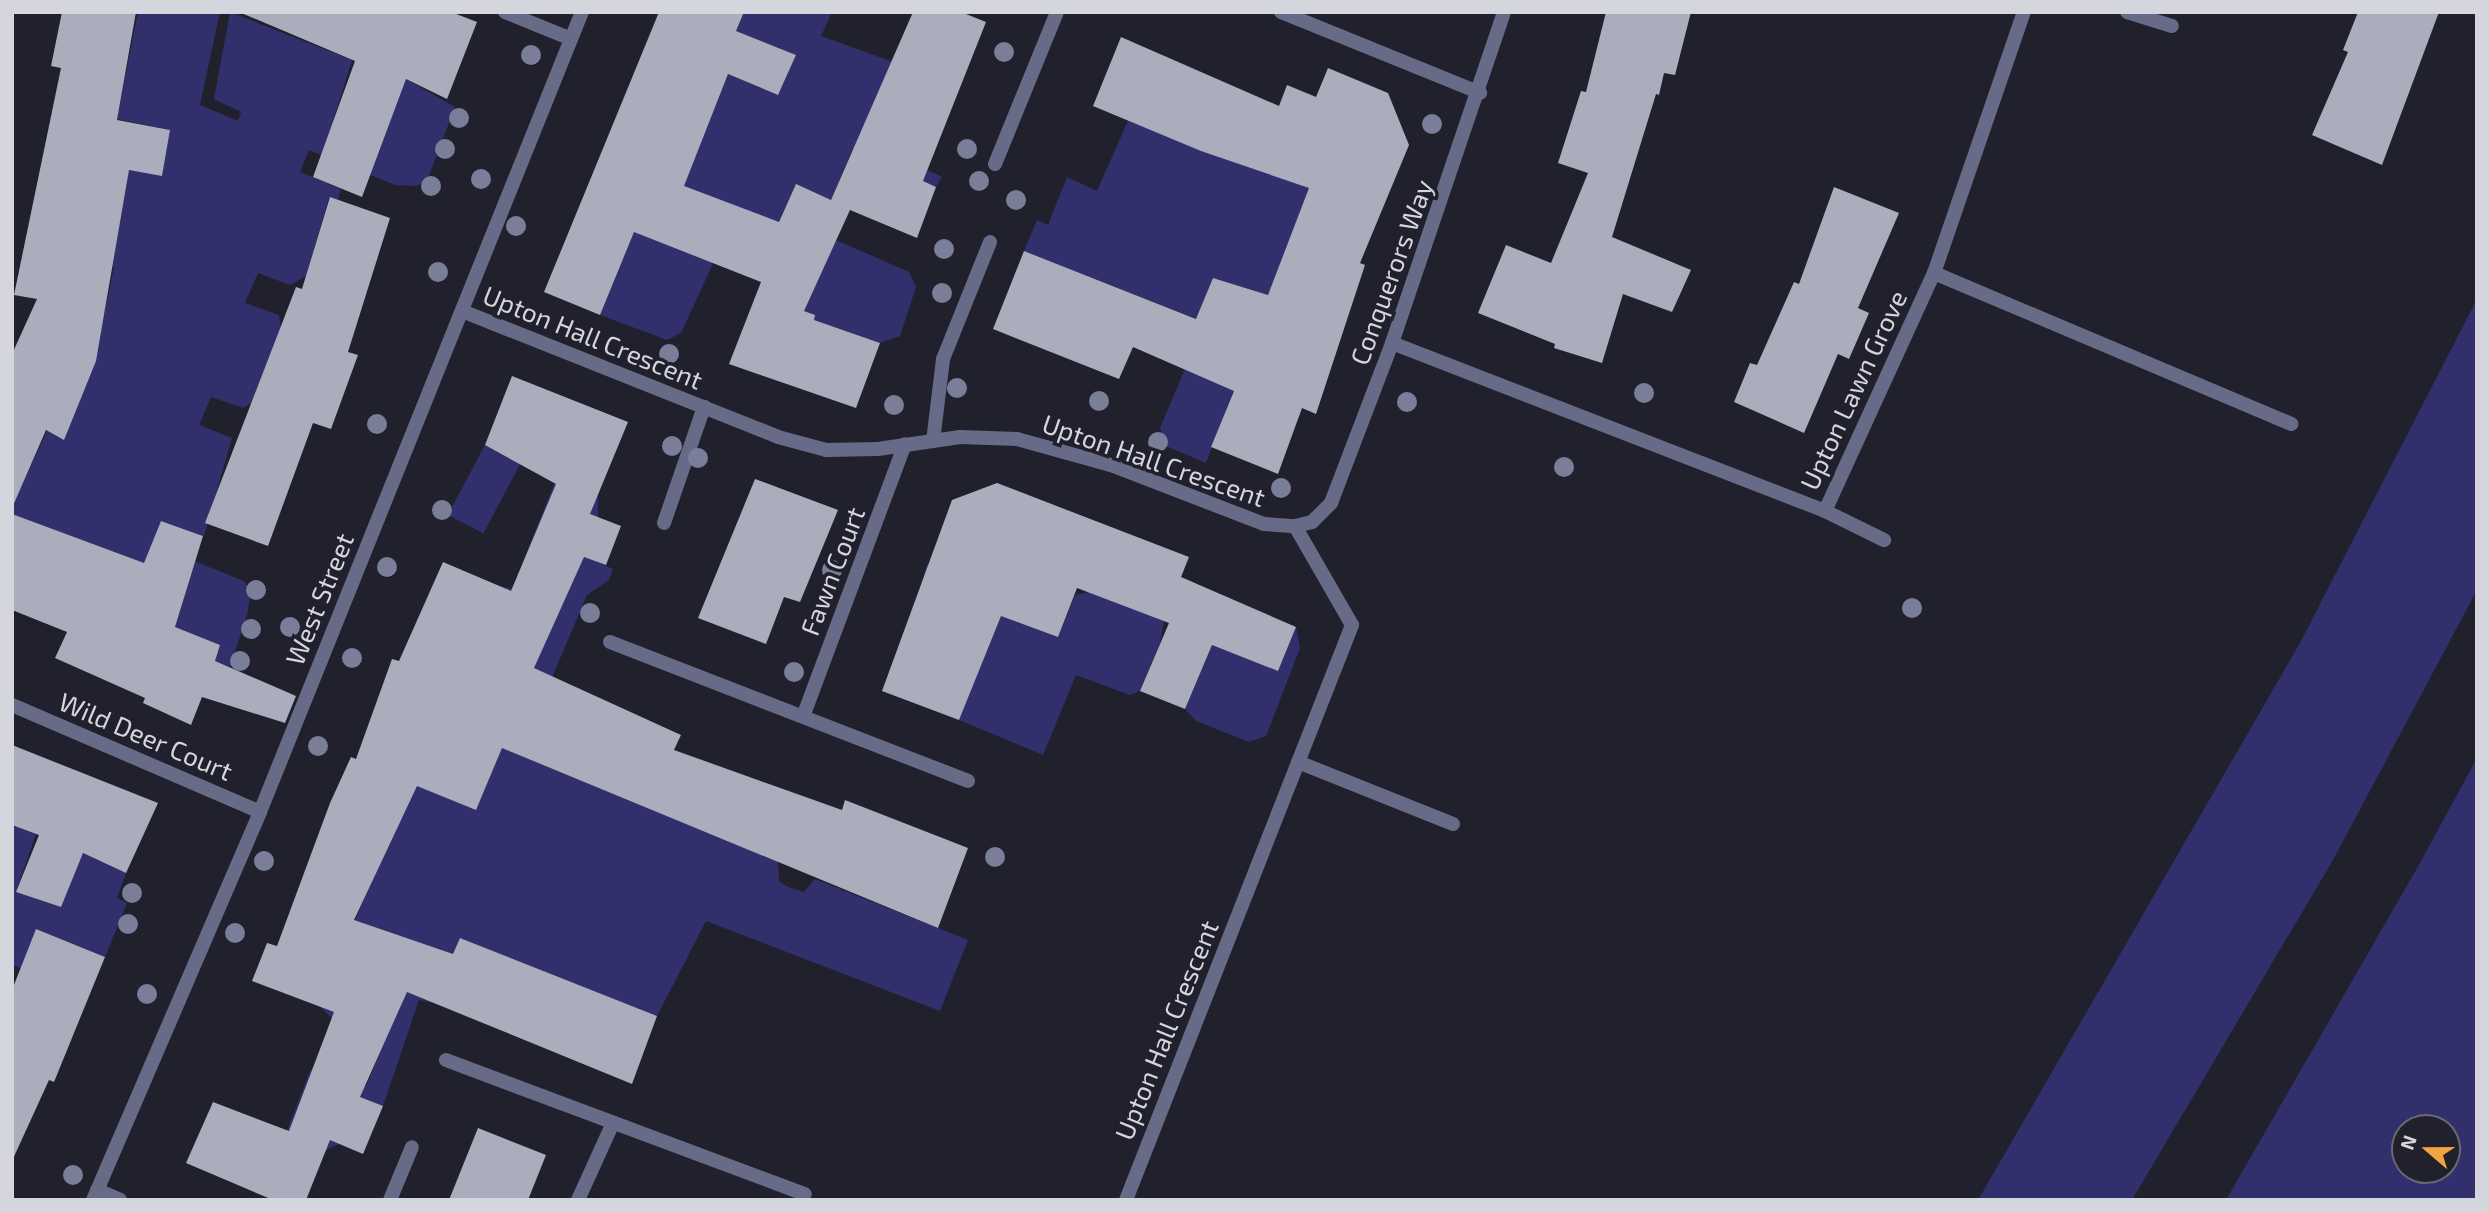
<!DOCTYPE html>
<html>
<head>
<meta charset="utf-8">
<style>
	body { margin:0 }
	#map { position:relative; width:2489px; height:1212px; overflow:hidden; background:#20212d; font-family:"Exo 2",sans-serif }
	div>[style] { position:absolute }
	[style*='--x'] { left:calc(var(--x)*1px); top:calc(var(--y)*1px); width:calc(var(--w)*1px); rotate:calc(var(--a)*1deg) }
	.green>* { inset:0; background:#31306c; transform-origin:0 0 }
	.building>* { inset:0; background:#abadbd }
	.lane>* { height:14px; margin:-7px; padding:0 7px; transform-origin:7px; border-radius:7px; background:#686b88 }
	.street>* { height:14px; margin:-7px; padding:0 7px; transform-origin:7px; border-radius:7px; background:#686b88 }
	.trees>* { width:20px; height:20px; margin:-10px; border-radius:50%; background:#7b7e98 }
	span { translate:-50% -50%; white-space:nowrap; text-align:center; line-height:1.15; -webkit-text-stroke:7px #20212d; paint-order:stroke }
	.street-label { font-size:26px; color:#d4d5dd }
	.frame { position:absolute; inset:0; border:14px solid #d4d5dd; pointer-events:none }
	.north { position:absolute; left:2391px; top:1114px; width:70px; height:70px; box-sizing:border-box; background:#20212d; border:2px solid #686973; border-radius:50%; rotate:290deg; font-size:19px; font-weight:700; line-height:28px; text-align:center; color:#d4d5dd }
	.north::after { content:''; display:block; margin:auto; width:24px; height:32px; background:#f1a540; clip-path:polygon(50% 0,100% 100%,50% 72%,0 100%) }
</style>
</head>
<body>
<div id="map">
	<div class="green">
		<div style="clip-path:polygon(138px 12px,220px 12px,200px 105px,238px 121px,241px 112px,214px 99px,230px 12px,352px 60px,333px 121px,382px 143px,404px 78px,455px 107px,427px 181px,416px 186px,395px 185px,309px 150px,300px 172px,341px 189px,338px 200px,329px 198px,306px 276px,290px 285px,258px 273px,245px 303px,279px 315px,281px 329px,255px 401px,243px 408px,211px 397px,199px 425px,232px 438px,204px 536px,162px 521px,152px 544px,244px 581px,251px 592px,247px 615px,230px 667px,215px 661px,220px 645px,175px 627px,191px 573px,133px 609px,12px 520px,12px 478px,23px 482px,47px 431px,64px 439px,94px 364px,114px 267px,97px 264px,114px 248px,127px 183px,115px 168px,162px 175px,170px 130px,117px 119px)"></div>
		<div style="clip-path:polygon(744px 12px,832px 12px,821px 36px,893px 62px,927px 170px,942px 177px,936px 187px,852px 150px,831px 200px,796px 185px,781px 216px,909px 272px,916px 287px,900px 336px,880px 343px,832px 326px,821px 358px,802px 350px,815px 315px,757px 293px,765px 275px,716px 257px,681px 333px,667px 340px,600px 315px,635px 227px,670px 183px,728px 74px,778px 95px,796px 55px,736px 32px)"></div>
		<div style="clip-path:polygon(1270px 102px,1279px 106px,1266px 141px,1353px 144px,1268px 295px,1213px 278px,1203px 303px,1232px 379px,1302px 408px,1299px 418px,1233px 392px,1206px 463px,1166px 446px,1160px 428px,1205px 322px,1024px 251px,1037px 220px,1048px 225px,1067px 177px,1097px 191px,1128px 121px,1243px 165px)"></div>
		<div style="clip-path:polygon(2477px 299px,2477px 590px,2333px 860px,2132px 1200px,1978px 1200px,2300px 643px)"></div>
		<div style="left:485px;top:445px;width:40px;height:79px;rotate:28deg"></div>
		<div style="clip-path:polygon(557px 477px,598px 496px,598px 517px,584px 556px,613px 569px,609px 580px,587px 595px,545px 694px,650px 809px,778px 861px,779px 881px,788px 887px,804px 892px,815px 879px,968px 940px,940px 1011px,706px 921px,657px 1016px,460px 938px,434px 1003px,419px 1000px,383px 1106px,358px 1097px,339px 1144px,326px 1150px,286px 1133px,310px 1071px,313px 1068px,366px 1086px,386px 1038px,332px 1018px,320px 1007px,376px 869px,417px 785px,476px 809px,496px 762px,447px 743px,498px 586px,512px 589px)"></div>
		<div style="clip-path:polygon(927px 564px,973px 582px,1058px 637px,1075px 595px,1089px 592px,1164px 621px,1160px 643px,1140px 691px,1130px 695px,1076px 675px,1043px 755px,959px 720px,991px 638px,916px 605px)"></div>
		<div style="clip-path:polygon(1296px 627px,1300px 648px,1266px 736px,1249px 742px,1196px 721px,1185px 709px,1212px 645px,1278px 671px)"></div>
		<div style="clip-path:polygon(evenodd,2477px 758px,2477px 1200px,2226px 1200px,2420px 863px,2477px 758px,2447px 1128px,2447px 1170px,2405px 1170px,2405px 1128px,2447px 1128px)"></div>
		<div style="clip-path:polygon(12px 825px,36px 834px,16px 892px,61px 907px,82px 853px,126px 873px,117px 898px,127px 903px,105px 957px,36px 929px,21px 968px,12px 965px)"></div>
	</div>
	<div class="building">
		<div style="clip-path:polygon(62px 12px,136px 12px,117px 120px,170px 130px,162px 176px,129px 170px,96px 361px,64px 440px,46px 430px,12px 508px,12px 354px,37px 299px,14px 295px,61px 68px,51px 66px)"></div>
		<div style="clip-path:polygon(239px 12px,451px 12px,477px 22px,447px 99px,406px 79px,362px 197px,313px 177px,355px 61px)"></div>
		<div style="clip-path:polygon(659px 12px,744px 12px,736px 31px,796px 55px,778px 95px,728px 74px,684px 186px,779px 222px,796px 184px,831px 200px,913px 12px,961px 12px,986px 22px,923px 181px,936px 187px,917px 238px,850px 210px,804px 311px,815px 315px,814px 320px,880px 343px,856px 408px,729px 364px,761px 282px,634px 232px,600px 315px,544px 292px)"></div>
		<div style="clip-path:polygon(1606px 12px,1691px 12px,1675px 75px,1664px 73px,1659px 95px,1656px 94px,1612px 237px,1691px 270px,1672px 312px,1623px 294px,1602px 363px,1554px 348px,1555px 344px,1478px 313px,1506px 245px,1551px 263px,1588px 173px,1558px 163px,1581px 91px,1586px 92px)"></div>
		<div style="clip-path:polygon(2358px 12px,2439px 12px,2382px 165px,2312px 135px,2348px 52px,2343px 50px)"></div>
		<div style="clip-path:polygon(1121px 37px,1279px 106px,1287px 85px,1316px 97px,1328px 68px,1388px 93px,1409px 145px,1360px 263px,1365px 265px,1316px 414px,1302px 408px,1278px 474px,1211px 447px,1234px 391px,1133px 347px,1119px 379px,993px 329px,1024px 251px,1196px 319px,1213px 278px,1268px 295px,1309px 188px,1201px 151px,1093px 106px)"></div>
		<div style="clip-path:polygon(1834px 187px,1899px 213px,1858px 308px,1869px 313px,1849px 359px,1838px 354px,1804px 433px,1734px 402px,1750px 363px,1757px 365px,1794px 282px,1799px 284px)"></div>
		<div style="clip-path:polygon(330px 197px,390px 218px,348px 352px,358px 355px,331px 429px,313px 423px,268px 546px,205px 523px,296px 287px,302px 289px)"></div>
		<div style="clip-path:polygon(512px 376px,628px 422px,590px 514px,621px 526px,606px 565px,584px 557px,534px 668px,681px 735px,674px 750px,842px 810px,845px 800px,968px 848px,938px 928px,502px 748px,476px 810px,417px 786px,354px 920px,453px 954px,460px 938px,657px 1016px,632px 1084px,407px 992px,360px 1097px,383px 1106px,363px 1154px,330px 1140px,306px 1200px,273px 1200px,186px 1163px,213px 1102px,289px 1131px,334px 1012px,252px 981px,267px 943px,277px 946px,330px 803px,351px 757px,356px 759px,392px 659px,399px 661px,443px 562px,511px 591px,556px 484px,485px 445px)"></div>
		<div style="clip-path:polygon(755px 479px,838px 510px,800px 602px,784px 597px,766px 644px,698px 618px)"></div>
		<div style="clip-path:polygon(997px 483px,1189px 557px,1181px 577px,1296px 627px,1278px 671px,1212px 645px,1185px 709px,1140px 691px,1169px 623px,1077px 588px,1058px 637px,1001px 616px,959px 720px,882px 691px,952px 500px)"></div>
		<div style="clip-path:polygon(12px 514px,144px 563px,161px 521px,203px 536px,175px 627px,220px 645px,215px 661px,296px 696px,285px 723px,202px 697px,191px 725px,143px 703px,145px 698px,55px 658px,67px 632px,12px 610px)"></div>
		<div style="clip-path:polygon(12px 745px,158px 803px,126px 873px,83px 853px,61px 907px,16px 892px,39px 835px,12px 825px)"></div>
		<div style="clip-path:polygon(36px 929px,105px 957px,54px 1082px,49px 1080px,12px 1161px,12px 990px)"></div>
		<div style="clip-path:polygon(478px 1128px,546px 1155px,528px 1200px,449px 1200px)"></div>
	</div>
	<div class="lane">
		<div style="--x:505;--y:12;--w:71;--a:22.2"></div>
		<div style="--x:933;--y:441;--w:83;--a:-83"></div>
		<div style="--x:943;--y:359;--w:126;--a:-68.1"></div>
		<div style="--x:664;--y:523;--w:123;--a:-71"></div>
		<div style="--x:390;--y:1200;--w:57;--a:-67.5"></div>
	</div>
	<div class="street">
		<div style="--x:1281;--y:12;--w:215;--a:22.1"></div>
		<div style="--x:2127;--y:12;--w:47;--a:17.3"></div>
		<div style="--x:995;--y:164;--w:164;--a:-67.8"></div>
		<div style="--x:1934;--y:273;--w:388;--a:22.9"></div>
		<div style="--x:462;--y:311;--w:340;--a:21.7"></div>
		<div style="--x:778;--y:437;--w:50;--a:15.2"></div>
		<div style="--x:826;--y:450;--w:52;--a:-1.1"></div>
		<div style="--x:878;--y:449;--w:83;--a:-8.3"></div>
		<div style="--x:960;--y:437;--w:57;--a:2"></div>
		<div style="--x:1017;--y:439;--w:98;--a:15.5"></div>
		<div style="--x:1111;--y:465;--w:164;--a:21.1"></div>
		<div style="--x:1264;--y:524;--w:31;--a:4"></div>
		<div style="--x:1295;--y:526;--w:17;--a:-13"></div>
		<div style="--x:1312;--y:522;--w:27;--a:-45"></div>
		<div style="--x:1331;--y:503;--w:171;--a:-69.1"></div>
		<div style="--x:1392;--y:343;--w:349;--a:-71.3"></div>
		<div style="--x:1392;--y:343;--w:464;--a:21.2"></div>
		<div style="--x:1825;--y:511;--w:66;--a:26.2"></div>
		<div style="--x:1825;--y:511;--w:262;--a:-65.4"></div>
		<div style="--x:1934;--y:273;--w:276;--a:-71"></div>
		<div style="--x:610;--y:642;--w:384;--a:21.2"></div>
		<div style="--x:12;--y:705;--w:270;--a:23.3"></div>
		<div style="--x:804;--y:714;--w:288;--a:-69.5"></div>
		<div style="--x:1298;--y:762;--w:167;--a:21.8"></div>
		<div style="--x:446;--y:1060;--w:383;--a:20.5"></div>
		<div style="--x:97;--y:1190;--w:25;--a:23"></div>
		<div style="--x:93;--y:1200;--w:422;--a:-66.7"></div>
		<div style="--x:260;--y:812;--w:862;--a:-68.08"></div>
		<div style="--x:578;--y:1200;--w:85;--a:-65.6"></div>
		<div style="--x:1126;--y:1200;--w:618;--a:-68.54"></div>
		<div style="--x:1352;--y:625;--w:114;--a:-119.9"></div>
	</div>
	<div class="trees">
		<div style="left:1004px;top:52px"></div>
		<div style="left:531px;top:55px"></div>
		<div style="left:459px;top:118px"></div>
		<div style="left:1432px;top:124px"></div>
		<div style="left:445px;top:149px"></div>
		<div style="left:967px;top:149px"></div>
		<div style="left:481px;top:179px"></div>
		<div style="left:979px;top:181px"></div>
		<div style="left:431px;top:186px"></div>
		<div style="left:1016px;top:200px"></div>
		<div style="left:516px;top:226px"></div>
		<div style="left:944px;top:249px"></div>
		<div style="left:438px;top:272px"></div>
		<div style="left:942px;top:293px"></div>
		<div style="left:669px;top:354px"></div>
		<div style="left:957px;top:388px"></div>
		<div style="left:1644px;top:393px"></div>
		<div style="left:1099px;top:401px"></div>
		<div style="left:1407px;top:402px"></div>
		<div style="left:894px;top:405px"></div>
		<div style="left:377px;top:424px"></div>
		<div style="left:1158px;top:442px"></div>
		<div style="left:672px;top:446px"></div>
		<div style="left:698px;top:458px"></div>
		<div style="left:1564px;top:467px"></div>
		<div style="left:1281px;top:488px"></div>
		<div style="left:442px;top:510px"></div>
		<div style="left:387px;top:567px"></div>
		<div style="left:832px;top:570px"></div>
		<div style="left:256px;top:590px"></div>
		<div style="left:1912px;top:608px"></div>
		<div style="left:590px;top:613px"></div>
		<div style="left:290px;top:627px"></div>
		<div style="left:251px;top:629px"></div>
		<div style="left:352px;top:658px"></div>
		<div style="left:240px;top:661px"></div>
		<div style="left:794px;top:672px"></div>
		<div style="left:318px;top:746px"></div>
		<div style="left:995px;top:857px"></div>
		<div style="left:264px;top:861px"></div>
		<div style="left:132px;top:893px"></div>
		<div style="left:128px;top:924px"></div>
		<div style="left:235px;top:933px"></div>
		<div style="left:147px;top:994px"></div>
		<div style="left:73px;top:1175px"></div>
	</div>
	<div class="street-label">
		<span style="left:1391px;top:272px;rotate:-70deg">Conquerors Way</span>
		<span style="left:593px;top:337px;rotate:22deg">Upton Hall Crescent</span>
		<span style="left:1853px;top:390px;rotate:-65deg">Upton Lawn Grove</span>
		<span style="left:1154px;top:460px;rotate:19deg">Upton Hall Crescent</span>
		<span style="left:832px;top:571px;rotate:-69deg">Fawn Court</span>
		<span style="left:319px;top:599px;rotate:-68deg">West Street</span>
		<span style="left:146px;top:736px;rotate:23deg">Wild Deer Court</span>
		<span style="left:1166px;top:1030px;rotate:-68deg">Upton Hall Crescent</span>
	</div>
	<div class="frame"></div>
	<div class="north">N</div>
</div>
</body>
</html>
